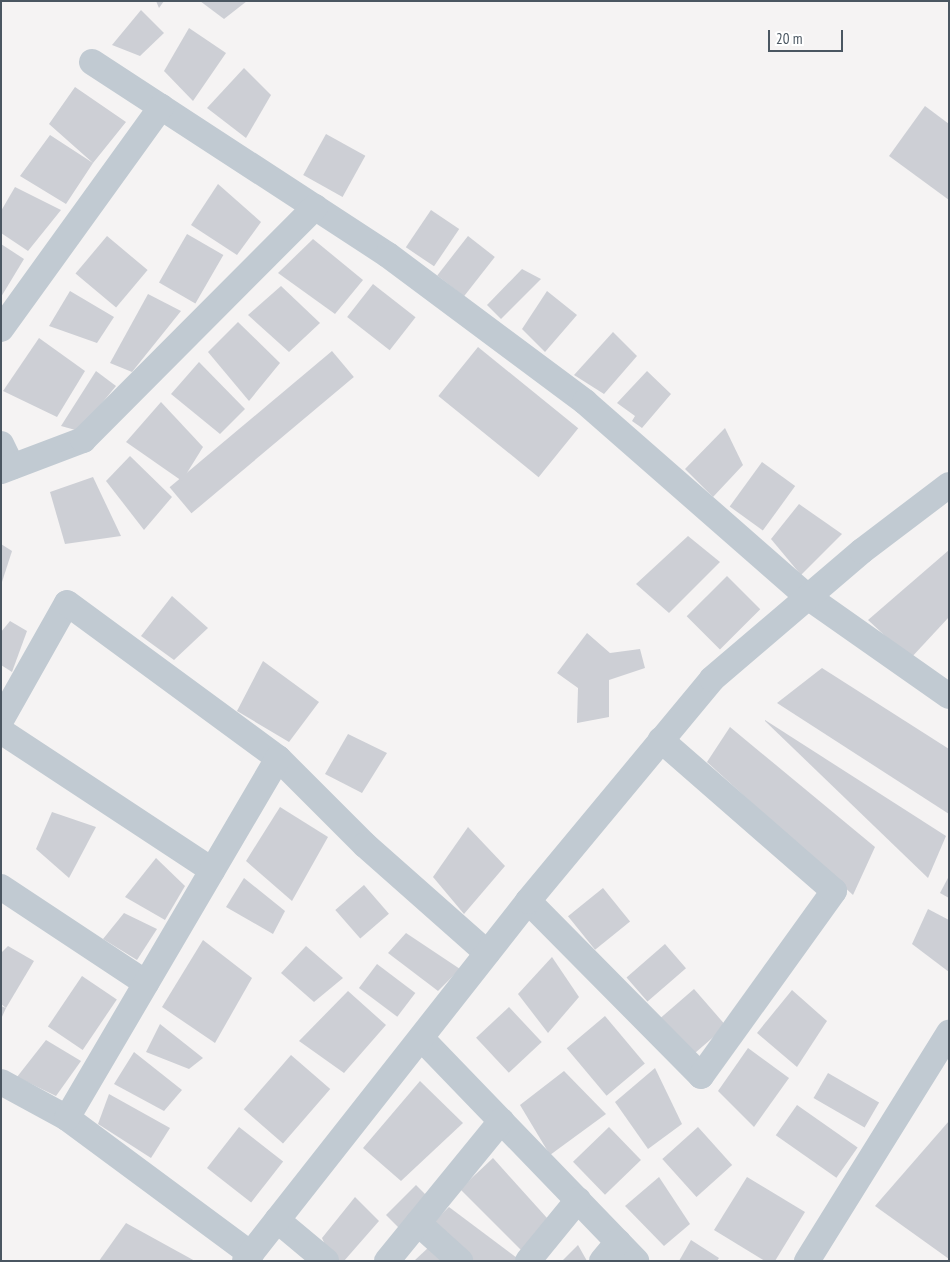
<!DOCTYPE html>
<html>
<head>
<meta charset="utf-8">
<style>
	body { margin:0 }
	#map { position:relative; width:950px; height:1262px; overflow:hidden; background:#f5f3f3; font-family:"PT Sans Narrow",sans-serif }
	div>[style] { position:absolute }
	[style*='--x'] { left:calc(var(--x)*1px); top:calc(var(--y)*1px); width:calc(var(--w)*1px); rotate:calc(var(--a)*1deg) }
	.building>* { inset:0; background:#cdcfd5; transform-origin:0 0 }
	.minor>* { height:26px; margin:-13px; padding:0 13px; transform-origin:13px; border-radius:13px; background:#c1cad2 }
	span { translate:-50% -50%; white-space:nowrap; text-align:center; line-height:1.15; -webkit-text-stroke:4.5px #fff; paint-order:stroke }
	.frame { position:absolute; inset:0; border:2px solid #4a5661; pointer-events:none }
	.scale { position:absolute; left:768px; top:30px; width:75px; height:22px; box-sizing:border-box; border:2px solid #4a5661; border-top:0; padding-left:6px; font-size:15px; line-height:18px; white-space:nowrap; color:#4a5661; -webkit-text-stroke:4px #fff; paint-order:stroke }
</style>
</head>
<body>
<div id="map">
	<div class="building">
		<div style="clip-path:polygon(156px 1px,164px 1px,159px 8px)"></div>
		<div style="clip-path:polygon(200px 1px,247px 1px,224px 19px)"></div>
		<div style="clip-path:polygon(141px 10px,164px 33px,140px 56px,112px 45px)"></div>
		<div style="clip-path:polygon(189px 28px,226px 53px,193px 101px,164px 71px)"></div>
		<div style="clip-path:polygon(244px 68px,271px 95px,246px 138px,207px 108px)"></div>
		<div style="clip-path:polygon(75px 87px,126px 122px,93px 163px,66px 204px,20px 176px,50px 135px,93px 163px,49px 124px)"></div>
		<div style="clip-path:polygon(925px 106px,949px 124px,949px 200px,889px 156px)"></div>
		<div style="left:326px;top:134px;width:45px;height:47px;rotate:29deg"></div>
		<div style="clip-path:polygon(218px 184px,261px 222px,237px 255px,191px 225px)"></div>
		<div style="clip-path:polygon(15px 187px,61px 210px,28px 251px,1px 233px,1px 211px)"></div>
		<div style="left:431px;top:210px;width:34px;height:45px;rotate:34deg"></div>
		<div style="left:187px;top:234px;width:42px;height:56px;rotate:30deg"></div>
		<div style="left:107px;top:236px;width:53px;height:49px;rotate:40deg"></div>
		<div style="left:468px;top:236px;width:34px;height:50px;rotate:38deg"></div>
		<div style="clip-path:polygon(313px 239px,363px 280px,335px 314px,278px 273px)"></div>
		<div style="clip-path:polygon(1px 244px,24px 259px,1px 297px)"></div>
		<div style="clip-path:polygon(522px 269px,541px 279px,501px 319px,487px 305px)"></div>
		<div style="left:373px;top:284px;width:54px;height:42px;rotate:38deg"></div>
		<div style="clip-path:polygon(281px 286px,320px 323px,289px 352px,248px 315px)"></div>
		<div style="clip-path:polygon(70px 291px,114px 317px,97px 343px,49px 326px)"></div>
		<div style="clip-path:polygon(547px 291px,577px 315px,545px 352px,522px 329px)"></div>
		<div style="clip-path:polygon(148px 294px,181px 311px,132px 372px,110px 363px)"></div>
		<div style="clip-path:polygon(238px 322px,280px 363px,249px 401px,208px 352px)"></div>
		<div style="clip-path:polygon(613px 332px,637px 356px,604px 394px,574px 375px)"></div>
		<div style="clip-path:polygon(39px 338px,85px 371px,57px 417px,3px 391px)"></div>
		<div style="left:478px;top:347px;width:129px;height:63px;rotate:39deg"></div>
		<div style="left:332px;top:351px;width:34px;height:212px;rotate:50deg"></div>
		<div style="clip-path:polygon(199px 362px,245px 409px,220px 434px,171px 394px)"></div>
		<div style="clip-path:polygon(96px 371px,116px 386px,79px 431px,61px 426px)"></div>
		<div style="clip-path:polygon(647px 371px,671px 394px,642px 428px,632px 421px,635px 416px,617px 403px)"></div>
		<div style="clip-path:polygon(161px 402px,203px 447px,182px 481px,126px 442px)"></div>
		<div style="clip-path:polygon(725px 428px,743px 465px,713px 497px,685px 469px)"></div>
		<div style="clip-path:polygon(130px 456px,172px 497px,144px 530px,106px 481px)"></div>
		<div style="left:762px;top:462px;width:41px;height:55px;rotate:36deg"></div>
		<div style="clip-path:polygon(93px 477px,121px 536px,65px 544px,50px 492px)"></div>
		<div style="clip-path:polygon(799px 504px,842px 534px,801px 575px,771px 539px)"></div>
		<div style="clip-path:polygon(688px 536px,720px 562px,669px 613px,636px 584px)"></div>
		<div style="clip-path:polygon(1px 544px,12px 551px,2px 582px,1px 582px)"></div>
		<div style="clip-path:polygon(949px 550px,949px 617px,910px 659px,868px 620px)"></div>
		<div style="left:727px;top:576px;width:47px;height:57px;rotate:45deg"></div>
		<div style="clip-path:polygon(172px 596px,208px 628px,174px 660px,141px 636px)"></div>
		<div style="clip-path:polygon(10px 621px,27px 631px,12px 672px,1px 665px,1px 632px)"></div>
		<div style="clip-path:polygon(587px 633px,610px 653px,640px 649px,645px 668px,609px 680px,609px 717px,577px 723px,578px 688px,557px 673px)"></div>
		<div style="clip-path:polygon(263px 661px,319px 702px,289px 742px,237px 711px)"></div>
		<div style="clip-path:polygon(822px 668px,949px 749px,949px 814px,777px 703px)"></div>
		<div style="clip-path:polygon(765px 720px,946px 836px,928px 878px,765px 721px)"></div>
		<div style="clip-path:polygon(730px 727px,875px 847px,853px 895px,707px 762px)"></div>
		<div style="clip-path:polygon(348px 734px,387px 753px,362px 793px,325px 774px)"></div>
		<div style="clip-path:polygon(280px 807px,328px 837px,292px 901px,246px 861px)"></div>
		<div style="clip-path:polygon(52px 812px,96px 827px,69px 878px,36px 849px)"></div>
		<div style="clip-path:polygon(468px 827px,505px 866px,464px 914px,433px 877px)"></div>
		<div style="clip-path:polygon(156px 858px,185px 886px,165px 920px,125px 897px)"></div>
		<div style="clip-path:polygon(949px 876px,949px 898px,940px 893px)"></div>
		<div style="clip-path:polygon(244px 878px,285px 911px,273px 934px,226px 907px)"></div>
		<div style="left:364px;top:885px;width:38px;height:38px;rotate:49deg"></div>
		<div style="left:603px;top:888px;width:43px;height:45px;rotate:51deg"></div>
		<div style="clip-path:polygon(928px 909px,949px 920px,949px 972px,912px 944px)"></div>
		<div style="clip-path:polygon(124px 913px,157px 929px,137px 960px,103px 939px)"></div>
		<div style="clip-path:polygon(406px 933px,460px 969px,438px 991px,388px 953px)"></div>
		<div style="clip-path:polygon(203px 940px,252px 978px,215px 1043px,162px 1007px)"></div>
		<div style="left:665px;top:944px;width:32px;height:51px;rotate:49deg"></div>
		<div style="clip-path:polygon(8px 946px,34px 961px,6px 1008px,1px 1004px,1px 953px)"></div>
		<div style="clip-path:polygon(306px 946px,343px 978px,314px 1002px,281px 973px)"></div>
		<div style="clip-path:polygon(552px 957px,579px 997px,548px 1033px,518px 994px)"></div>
		<div style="left:377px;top:964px;width:48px;height:30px;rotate:37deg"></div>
		<div style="left:82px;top:976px;width:42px;height:61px;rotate:34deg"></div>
		<div style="left:694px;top:989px;width:49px;height:44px;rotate:49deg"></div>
		<div style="clip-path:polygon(792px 990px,827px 1021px,797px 1067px,757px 1033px)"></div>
		<div style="clip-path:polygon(348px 991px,386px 1025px,344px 1073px,299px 1041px)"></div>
		<div style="clip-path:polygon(1px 1006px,6px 1008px,1px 1019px)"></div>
		<div style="left:509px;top:1007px;width:48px;height:45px;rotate:47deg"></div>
		<div style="left:605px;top:1016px;width:62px;height:50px;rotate:50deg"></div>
		<div style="clip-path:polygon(160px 1024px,203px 1058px,189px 1069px,146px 1052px)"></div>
		<div style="clip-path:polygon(46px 1040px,81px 1061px,56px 1096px,17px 1077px)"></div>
		<div style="clip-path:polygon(748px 1048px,789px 1078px,754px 1127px,718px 1091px)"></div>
		<div style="clip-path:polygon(134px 1052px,182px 1090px,164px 1111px,114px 1084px)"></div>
		<div style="left:291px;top:1055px;width:52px;height:72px;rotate:41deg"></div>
		<div style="clip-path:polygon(655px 1068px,682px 1124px,648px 1149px,615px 1102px)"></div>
		<div style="clip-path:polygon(564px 1071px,606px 1114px,550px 1155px,520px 1105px)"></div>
		<div style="left:828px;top:1073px;width:59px;height:29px;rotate:30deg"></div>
		<div style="clip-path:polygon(420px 1081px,463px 1123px,401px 1181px,363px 1148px)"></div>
		<div style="clip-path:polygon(109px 1094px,170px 1128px,151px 1158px,98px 1124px)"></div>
		<div style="left:797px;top:1105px;width:74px;height:37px;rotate:35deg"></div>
		<div style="clip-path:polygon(949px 1121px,949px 1259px,875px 1206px)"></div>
		<div style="left:239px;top:1127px;width:56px;height:52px;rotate:38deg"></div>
		<div style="left:609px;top:1127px;width:46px;height:50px;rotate:46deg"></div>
		<div style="left:698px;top:1127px;width:51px;height:48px;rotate:48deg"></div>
		<div style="clip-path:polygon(493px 1158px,547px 1218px,524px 1253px,460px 1189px)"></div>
		<div style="clip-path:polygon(659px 1177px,690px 1224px,664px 1246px,625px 1206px)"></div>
		<div style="clip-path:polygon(747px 1177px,805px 1212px,775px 1261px,765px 1261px,714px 1230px)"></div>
		<div style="clip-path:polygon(416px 1185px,426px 1195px,407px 1236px,386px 1215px)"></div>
		<div style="clip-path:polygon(355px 1197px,379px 1221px,344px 1261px,332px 1261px,322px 1238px)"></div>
		<div style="clip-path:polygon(449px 1207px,517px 1258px,515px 1261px,471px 1261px,425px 1230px)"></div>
		<div style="clip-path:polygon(126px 1223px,195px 1261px,99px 1261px)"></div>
		<div style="clip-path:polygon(691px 1240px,719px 1258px,717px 1261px,679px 1261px)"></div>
		<div style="clip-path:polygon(578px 1245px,587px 1261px,562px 1261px)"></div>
		<div style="clip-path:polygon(430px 1246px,447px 1261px,414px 1261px)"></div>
	</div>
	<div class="minor">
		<div style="--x:92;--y:62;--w:353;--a:33.1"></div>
		<div style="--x:388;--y:255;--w:246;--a:36.7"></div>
		<div style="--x:585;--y:402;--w:296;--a:41.2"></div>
		<div style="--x:808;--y:597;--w:172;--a:35.1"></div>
		<div style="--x:1;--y:329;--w:274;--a:-54.2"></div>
		<div style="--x:1;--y:444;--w:25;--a:64"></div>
		<div style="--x:1;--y:471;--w:88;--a:-20.7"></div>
		<div style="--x:83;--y:440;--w:329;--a:-45.1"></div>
		<div style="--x:1;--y:720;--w:134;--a:-60.6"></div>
		<div style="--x:67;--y:603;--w:262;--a:36.3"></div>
		<div style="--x:278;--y:758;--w:123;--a:45"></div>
		<div style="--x:365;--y:845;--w:163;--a:41.5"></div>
		<div style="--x:1;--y:731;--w:253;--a:33.4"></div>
		<div style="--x:1;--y:887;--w:174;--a:33.5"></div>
		<div style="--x:528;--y:901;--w:246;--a:45.3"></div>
		<div style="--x:701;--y:1076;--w:228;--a:-54.3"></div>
		<div style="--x:834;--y:891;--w:230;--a:-138.9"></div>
		<div style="--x:421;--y:1038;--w:310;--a:46"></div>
		<div style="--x:1;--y:1082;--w:75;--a:28.6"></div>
		<div style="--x:67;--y:1118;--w:229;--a:36.5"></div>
		<div style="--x:67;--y:1118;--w:417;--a:-59.6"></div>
		<div style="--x:277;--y:1220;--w:64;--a:39.9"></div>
		<div style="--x:418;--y:1223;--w:57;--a:42.1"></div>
		<div style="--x:245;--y:1261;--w:458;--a:-51.8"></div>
		<div style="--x:528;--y:901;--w:288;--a:-50.3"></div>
		<div style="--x:712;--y:679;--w:197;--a:-40.5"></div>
		<div style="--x:862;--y:551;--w:109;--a:-37.2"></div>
		<div style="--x:387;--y:1261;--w:181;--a:-50.8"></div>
		<div style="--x:528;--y:1261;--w:79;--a:-50.7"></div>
		<div style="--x:602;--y:1261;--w:25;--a:-50"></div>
		<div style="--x:807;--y:1261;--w:269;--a:-58.1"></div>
	</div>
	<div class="frame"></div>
	<div class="scale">20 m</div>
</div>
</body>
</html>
